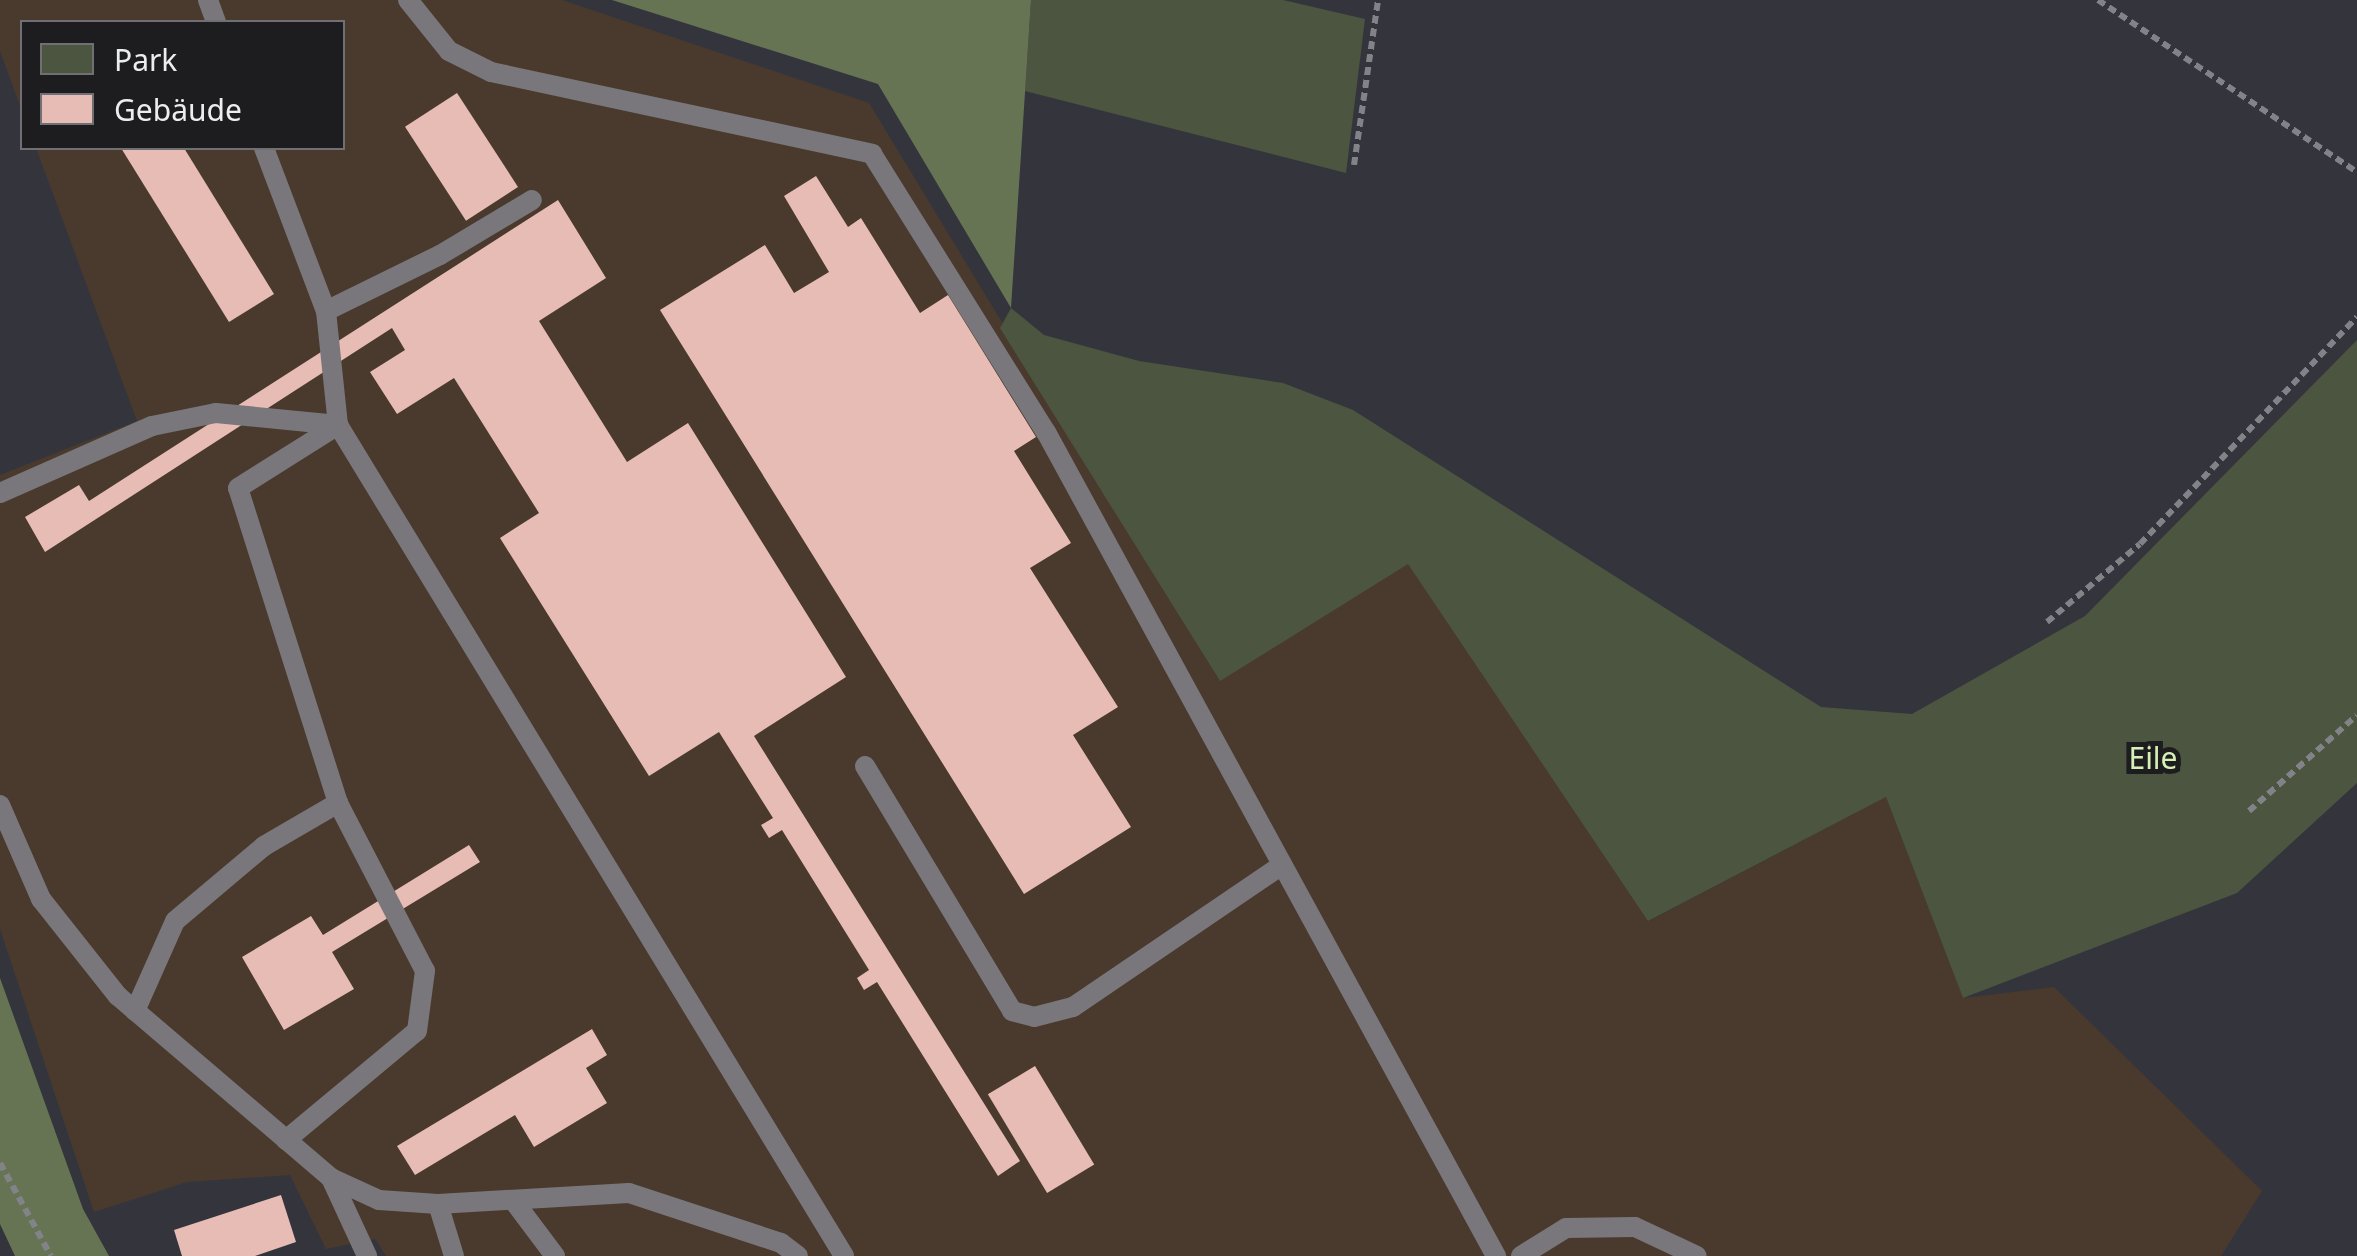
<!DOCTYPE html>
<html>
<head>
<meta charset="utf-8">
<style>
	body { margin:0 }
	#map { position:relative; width:2357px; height:1256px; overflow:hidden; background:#34353c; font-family:"Noto Sans",sans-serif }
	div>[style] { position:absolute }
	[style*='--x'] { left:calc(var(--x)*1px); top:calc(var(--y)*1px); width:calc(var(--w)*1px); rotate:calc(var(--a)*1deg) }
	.industrial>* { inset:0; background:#493a2d }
	.green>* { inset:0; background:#4c5540 }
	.forest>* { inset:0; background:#677454 }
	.building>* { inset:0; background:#e7bcb4; transform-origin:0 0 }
	.path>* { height:6px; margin-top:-3px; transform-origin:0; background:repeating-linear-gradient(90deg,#828388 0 8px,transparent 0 13px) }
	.service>* { height:20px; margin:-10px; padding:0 10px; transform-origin:10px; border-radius:10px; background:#79777b }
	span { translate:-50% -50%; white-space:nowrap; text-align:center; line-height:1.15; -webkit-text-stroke:10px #1d1d20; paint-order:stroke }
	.park-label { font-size:30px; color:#d6efb4 }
	.legend { position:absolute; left:20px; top:20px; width:325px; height:130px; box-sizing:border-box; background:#1d1d20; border:2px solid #707074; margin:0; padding:12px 18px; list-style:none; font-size:30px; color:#ecedf1 }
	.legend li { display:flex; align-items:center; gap:20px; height:50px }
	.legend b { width:50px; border:2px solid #707074 }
</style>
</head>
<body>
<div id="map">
	<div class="industrial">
		<div style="clip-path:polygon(0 0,562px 0,869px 103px,1219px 680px,1408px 563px,1649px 921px,1886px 797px,1963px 998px,2054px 987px,2262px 1191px,2221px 1256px,386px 1256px,375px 1239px,326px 1249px,290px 1175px,187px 1182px,94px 1212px,0 929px,0 475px,137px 421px,36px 148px,342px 148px,342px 22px,22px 22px,22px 111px,0 51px)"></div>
	</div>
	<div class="green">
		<div style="clip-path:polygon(1031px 0,1283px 0,1365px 19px,1346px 173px,1025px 91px)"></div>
		<div style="clip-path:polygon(1011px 308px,1044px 335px,1139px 361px,1283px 383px,1353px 410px,1821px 707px,1912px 714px,2085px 616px,2357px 340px,2357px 783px,2237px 893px,1963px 998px,1886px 797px,1648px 921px,1408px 564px,1220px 681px,1000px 328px)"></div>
	</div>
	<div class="forest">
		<div style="clip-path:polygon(612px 0,1031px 0,1011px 308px,878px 84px)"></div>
		<div style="clip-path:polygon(0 978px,83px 1209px,109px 1256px,15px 1256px,0 1224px)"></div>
	</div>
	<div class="building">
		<div style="left:457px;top:93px;width:112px;height:62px;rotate:57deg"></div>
		<div style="clip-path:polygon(121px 148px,184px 148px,274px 294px,229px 322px)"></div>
		<div style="clip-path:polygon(816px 176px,848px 227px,861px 218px,920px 313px,948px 295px,1036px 437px,1014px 451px,1071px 543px,1030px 568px,1118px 707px,1073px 735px,1131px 827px,1024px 894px,660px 310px,765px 245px,794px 293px,829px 272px,784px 196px)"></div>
		<div style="clip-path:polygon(558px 200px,606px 278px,539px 321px,627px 462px,688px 423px,846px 677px,754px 736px,1020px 1161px,998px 1176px,877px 982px,864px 990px,857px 978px,869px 970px,782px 830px,769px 838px,761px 825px,773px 818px,719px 732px,649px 776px,500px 538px,539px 513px,454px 378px,397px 414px,370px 372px,405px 350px,392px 328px,45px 552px,25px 517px,79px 485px,89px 501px)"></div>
		<div style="clip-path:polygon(469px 845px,480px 862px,332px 952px,354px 989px,284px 1030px,242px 957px,311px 916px,323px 935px)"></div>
		<div style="clip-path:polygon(592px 1029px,607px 1055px,586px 1068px,607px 1103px,534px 1147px,515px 1115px,415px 1175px,397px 1146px)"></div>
		<div style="left:1035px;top:1066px;width:115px;height:55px;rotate:59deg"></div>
		<div style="clip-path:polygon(281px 1195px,296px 1242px,255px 1256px,182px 1256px,174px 1230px)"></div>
	</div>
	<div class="path">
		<div style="--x:2098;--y:0;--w:311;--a:33.6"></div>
		<div style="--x:1354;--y:165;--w:167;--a:-81.7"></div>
		<div style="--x:2047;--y:622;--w:121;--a:-40"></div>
		<div style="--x:2140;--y:544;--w:314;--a:-46.3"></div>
		<div style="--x:2249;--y:811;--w:144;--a:-41.6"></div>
		<div style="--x:0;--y:1163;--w:106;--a:61.3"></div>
	</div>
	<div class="service">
		<div style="--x:208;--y:0;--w:23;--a:70"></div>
		<div style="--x:408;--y:0;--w:65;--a:51.2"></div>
		<div style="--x:449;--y:51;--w:47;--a:26.6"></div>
		<div style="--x:491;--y:72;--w:390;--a:12.1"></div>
		<div style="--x:872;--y:154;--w:328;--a:58"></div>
		<div style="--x:1046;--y:432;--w:939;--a:61.36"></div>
		<div style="--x:264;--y:148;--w:174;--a:69.2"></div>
		<div style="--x:326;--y:311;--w:115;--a:84"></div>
		<div style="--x:338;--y:425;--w:973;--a:58.66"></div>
		<div style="--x:326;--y:311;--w:127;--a:-26.2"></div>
		<div style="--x:440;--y:255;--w:107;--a:-30.9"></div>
		<div style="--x:0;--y:493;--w:166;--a:-23.8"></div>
		<div style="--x:152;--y:426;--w:65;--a:-11.5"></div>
		<div style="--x:216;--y:413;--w:123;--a:5.6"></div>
		<div style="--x:865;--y:766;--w:286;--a:59"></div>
		<div style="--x:1012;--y:1011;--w:23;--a:15"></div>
		<div style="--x:1034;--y:1017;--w:40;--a:-14.4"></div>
		<div style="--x:1073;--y:1007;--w:253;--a:-34.2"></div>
		<div style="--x:0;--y:805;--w:103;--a:66.4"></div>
		<div style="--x:41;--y:899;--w:124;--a:51.6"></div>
		<div style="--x:118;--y:996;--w:280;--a:40.5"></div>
		<div style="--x:331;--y:1178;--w:53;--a:24.6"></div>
		<div style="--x:379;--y:1200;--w:59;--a:3.9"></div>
		<div style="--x:438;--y:1204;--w:191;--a:-3.3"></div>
		<div style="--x:629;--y:1193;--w:160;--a:18.2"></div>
		<div style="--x:781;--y:1243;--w:21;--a:37"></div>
		<div style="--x:135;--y:1011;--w:98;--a:-66"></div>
		<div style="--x:175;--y:921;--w:116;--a:-40.1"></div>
		<div style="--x:264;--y:846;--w:86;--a:-30.2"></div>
		<div style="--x:286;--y:1140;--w:170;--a:-39.8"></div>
		<div style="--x:417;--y:1031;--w:61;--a:-82.4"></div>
		<div style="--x:425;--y:971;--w:189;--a:-117.4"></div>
		<div style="--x:338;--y:803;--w:330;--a:-107.6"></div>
		<div style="--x:238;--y:488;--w:118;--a:-32.2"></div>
		<div style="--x:331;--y:1178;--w:86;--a:65.2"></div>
		<div style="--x:513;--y:1200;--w:70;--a:53.1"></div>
		<div style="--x:438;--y:1204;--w:54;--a:72.9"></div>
		<div style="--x:1521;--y:1256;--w:53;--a:-31.9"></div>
		<div style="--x:1566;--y:1228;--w:69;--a:-0.8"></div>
		<div style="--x:1635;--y:1227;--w:68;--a:25.1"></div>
	</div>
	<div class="park-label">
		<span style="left:2153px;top:758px">Eile</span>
	</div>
	<ul class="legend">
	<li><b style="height:28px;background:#4c5540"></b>Park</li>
	<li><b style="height:28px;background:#e7bcb4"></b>Gebäude</li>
	</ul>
</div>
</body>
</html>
